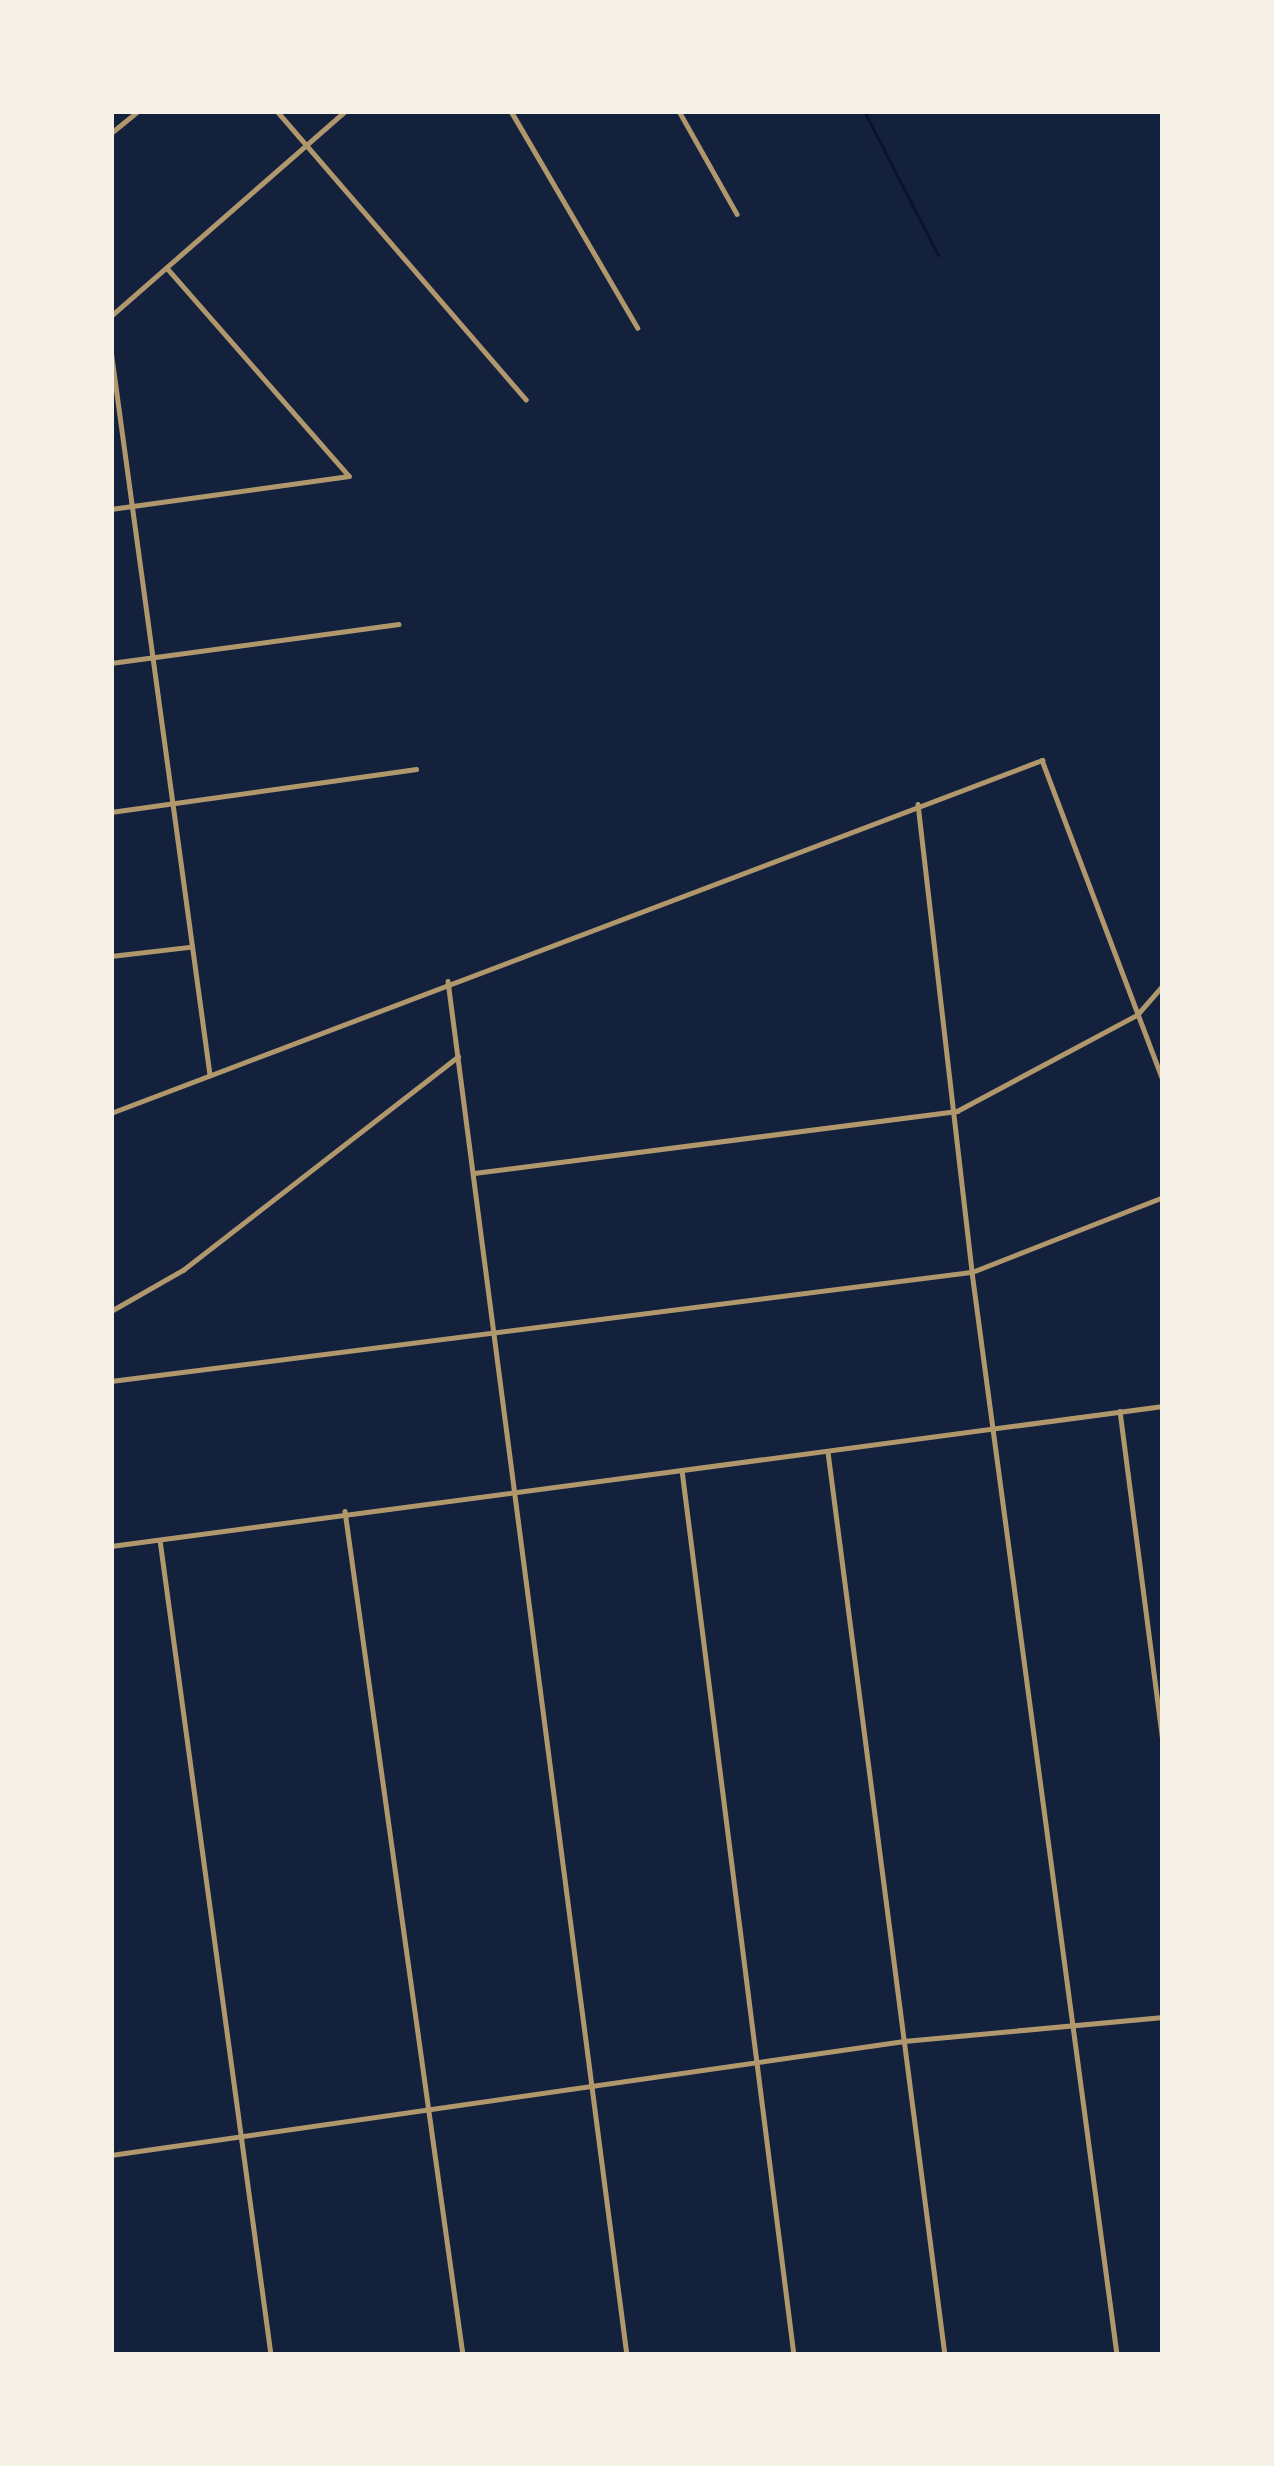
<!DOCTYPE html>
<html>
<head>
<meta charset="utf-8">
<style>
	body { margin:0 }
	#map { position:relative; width:1274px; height:2466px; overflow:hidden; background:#14213d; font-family:Inter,sans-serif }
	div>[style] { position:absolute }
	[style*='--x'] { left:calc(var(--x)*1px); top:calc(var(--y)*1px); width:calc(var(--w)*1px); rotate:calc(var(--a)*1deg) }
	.stream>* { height:3px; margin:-1.5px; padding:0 1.5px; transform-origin:1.5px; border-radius:1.5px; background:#0b132b }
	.minor>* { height:4.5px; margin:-2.25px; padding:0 2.25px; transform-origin:2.25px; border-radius:2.25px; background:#b1986c }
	span { translate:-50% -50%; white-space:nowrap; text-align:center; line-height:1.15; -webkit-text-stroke:9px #f6f1e7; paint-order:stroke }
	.frame { position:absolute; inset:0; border:114px solid #f6f1e7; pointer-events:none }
</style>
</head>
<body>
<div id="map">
	<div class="stream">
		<div style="--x:864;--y:111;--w:162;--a:62.8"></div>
	</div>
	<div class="minor">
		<div style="--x:277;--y:111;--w:381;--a:49.2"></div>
		<div style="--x:511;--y:111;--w:251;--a:59.7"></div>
		<div style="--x:679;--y:111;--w:118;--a:60.6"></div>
		<div style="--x:111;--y:133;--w:35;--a:-39"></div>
		<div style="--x:167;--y:268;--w:276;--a:48.8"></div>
		<div style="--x:111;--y:316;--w:311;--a:-41.2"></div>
		<div style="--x:111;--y:350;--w:732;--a:82.22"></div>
		<div style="--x:111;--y:509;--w:240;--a:-7.9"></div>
		<div style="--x:111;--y:663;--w:290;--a:-7.7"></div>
		<div style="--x:918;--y:804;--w:471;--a:83.4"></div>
		<div style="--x:972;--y:1272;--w:1093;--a:82.37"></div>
		<div style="--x:111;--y:812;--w:308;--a:-8"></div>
		<div style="--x:111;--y:956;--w:79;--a:-6.6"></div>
		<div style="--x:448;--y:981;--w:1386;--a:82.58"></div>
		<div style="--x:111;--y:1113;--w:996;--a:-20.76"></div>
		<div style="--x:1042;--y:760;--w:343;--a:69.3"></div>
		<div style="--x:474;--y:1173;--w:487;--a:-7.3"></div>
		<div style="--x:957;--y:1111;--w:204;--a:-28.1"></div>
		<div style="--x:1137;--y:1015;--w:40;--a:-49"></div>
		<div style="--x:111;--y:1311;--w:83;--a:-29.7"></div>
		<div style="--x:183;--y:1270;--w:348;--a:-37.8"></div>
		<div style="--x:111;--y:1381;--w:868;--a:-7.22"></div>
		<div style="--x:972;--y:1272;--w:205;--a:-21.4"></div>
		<div style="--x:1120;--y:1411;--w:332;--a:82.6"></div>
		<div style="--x:828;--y:1452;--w:911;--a:82.62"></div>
		<div style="--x:682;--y:1470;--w:892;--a:82.79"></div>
		<div style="--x:345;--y:1511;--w:852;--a:82.04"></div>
		<div style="--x:160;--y:1540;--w:823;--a:82.24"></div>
		<div style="--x:111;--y:1546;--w:1061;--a:-7.58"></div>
		<div style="--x:111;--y:2155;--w:801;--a:-8.18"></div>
		<div style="--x:904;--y:2041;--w:260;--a:-5.3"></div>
	</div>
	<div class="frame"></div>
</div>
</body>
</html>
